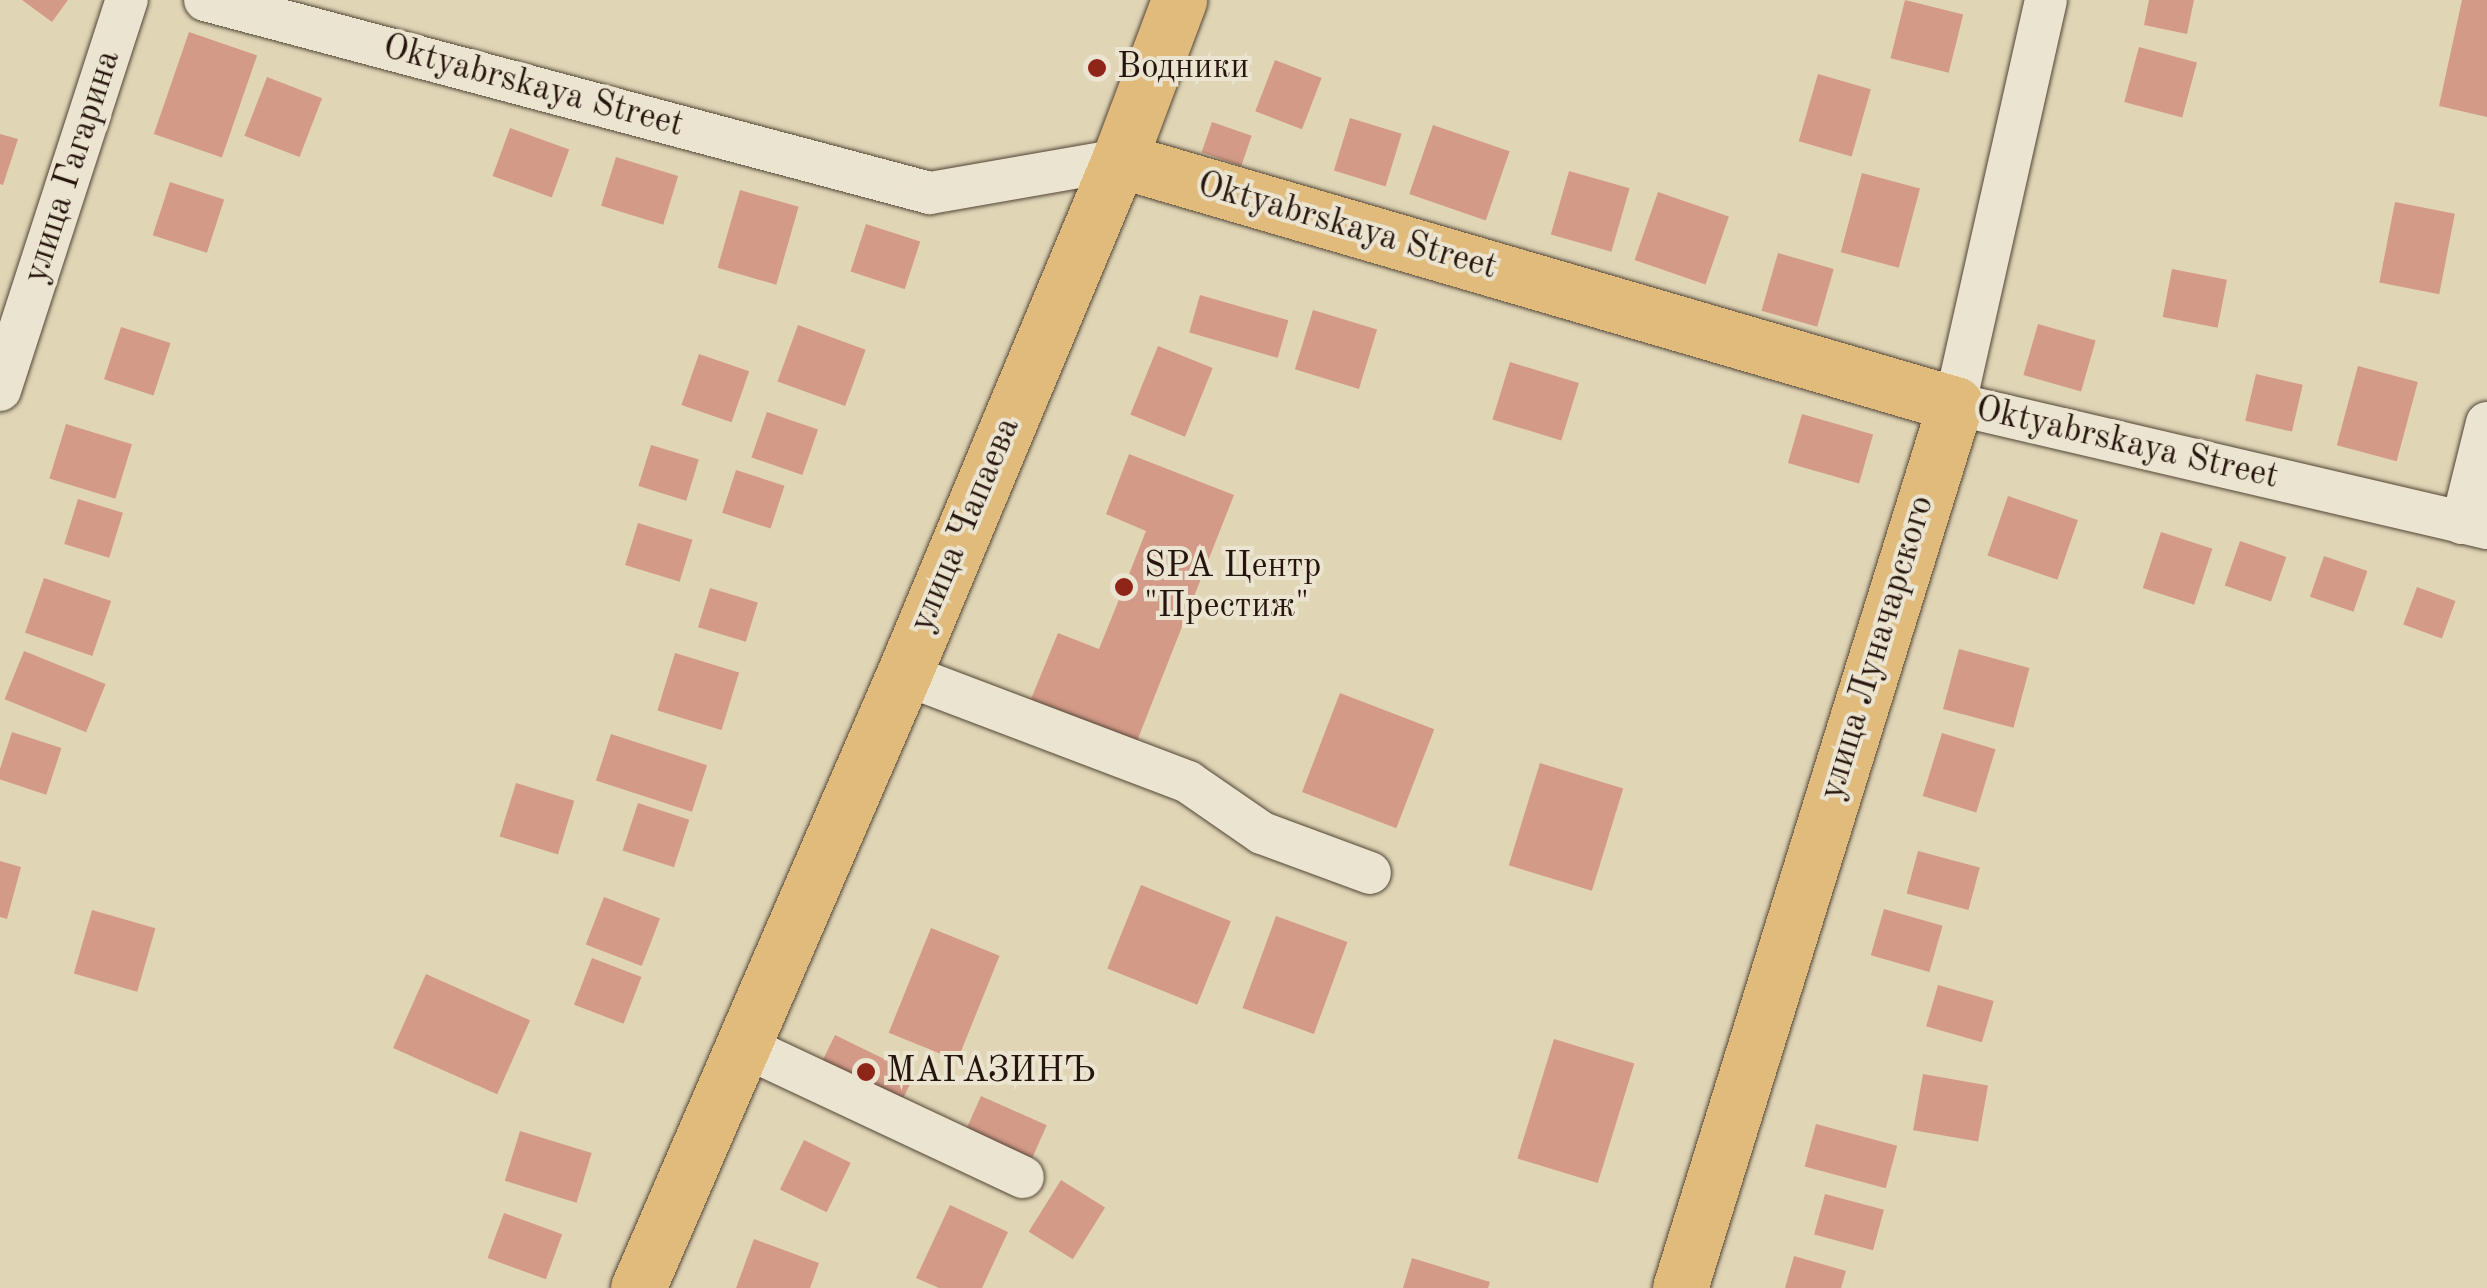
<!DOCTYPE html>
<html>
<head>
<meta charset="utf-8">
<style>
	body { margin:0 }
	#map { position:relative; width:2487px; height:1288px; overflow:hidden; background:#e0d6b6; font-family:"Old Standard TT",serif }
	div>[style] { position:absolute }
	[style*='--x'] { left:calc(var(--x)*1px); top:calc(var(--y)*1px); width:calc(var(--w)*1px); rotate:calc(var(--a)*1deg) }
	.building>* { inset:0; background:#d49a88; transform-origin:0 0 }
	.roads { filter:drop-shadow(0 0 2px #544537) drop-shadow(0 0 2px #544537) }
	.minor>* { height:42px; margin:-21px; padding:0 21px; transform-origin:21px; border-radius:21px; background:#ebe4d0 }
	.major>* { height:55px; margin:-27.5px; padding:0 27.5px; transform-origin:27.5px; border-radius:27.5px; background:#e0bb7b }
	.dots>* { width:28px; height:28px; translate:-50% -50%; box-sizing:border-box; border:5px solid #ebe4d0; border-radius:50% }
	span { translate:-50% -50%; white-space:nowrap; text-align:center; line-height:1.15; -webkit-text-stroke:8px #ebe4d0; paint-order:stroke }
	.poi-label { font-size:35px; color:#26150d }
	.left { translate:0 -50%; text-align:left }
	.street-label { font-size:35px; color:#26150d }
</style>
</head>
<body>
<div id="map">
	<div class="building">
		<div style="clip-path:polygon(22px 0,68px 0,52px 22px)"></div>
		<div style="left:1905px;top:0;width:60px;height:60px;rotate:14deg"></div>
		<div style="clip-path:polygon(2149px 0,2194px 0,2187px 34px,2144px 25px)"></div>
		<div style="clip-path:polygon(2462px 0,2487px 0,2487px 117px,2439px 106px)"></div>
		<div style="left:189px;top:32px;width:72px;height:108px;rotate:19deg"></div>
		<div style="left:2139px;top:47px;width:60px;height:57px;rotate:15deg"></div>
		<div style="left:1275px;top:60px;width:50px;height:55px;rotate:21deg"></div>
		<div style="left:1818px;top:74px;width:55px;height:70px;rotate:16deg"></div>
		<div style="left:267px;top:77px;width:59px;height:63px;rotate:21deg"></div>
		<div style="left:1350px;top:118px;width:54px;height:55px;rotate:17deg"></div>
		<div style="left:1212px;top:122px;width:42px;height:32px;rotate:19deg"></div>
		<div style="left:1433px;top:125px;width:81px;height:73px;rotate:19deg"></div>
		<div style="left:510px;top:128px;width:63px;height:51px;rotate:20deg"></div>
		<div style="clip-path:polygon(0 134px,18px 139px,3px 185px,0 184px)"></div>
		<div style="left:616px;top:157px;width:65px;height:51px;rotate:17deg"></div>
		<div style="left:1569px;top:171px;width:63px;height:66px;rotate:16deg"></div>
		<div style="left:1862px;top:173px;width:60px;height:82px;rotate:15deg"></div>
		<div style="left:170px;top:182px;width:57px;height:56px;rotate:18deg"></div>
		<div style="left:740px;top:190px;width:61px;height:81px;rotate:16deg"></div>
		<div style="left:1658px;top:192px;width:75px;height:72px;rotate:19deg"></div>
		<div style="left:2395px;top:202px;width:61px;height:82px;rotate:11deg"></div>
		<div style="left:866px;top:224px;width:57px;height:50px;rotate:18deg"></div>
		<div style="left:1778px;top:253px;width:58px;height:60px;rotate:16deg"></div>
		<div style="left:2172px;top:269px;width:56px;height:49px;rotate:11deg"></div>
		<div style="left:1200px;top:295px;width:92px;height:39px;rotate:16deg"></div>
		<div style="left:1313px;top:310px;width:67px;height:62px;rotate:17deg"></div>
		<div style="left:2038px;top:324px;width:60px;height:53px;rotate:16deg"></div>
		<div style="left:798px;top:325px;width:72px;height:60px;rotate:20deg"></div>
		<div style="left:121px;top:327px;width:52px;height:55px;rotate:18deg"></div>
		<div style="left:1158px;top:346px;width:59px;height:74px;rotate:22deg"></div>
		<div style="left:699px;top:354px;width:53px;height:54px;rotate:19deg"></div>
		<div style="left:1510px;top:362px;width:72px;height:60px;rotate:17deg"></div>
		<div style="left:2358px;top:366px;width:62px;height:82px;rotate:15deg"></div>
		<div style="left:2256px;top:374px;width:48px;height:48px;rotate:13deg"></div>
		<div style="left:767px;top:412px;width:54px;height:48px;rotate:19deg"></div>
		<div style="left:1802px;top:414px;width:74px;height:51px;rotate:16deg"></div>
		<div style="left:66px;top:424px;width:69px;height:57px;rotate:17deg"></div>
		<div style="left:651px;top:445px;width:50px;height:43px;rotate:17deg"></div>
		<div style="clip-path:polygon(1129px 454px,1234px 495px,1137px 741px,1031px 699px,1058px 633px,1099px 649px,1124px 587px,1146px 531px,1106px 514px)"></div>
		<div style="left:736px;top:470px;width:51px;height:45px;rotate:18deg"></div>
		<div style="left:2008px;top:496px;width:74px;height:63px;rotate:19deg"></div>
		<div style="left:78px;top:499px;width:47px;height:47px;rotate:17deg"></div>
		<div style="left:638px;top:523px;width:57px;height:44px;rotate:17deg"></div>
		<div style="left:2161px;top:532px;width:54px;height:59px;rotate:18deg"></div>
		<div style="left:2240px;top:541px;width:49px;height:47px;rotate:19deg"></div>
		<div style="left:2324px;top:556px;width:46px;height:43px;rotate:19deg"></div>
		<div style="left:44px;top:578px;width:71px;height:58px;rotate:19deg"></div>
		<div style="left:2417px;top:587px;width:41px;height:40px;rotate:20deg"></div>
		<div style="left:710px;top:588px;width:50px;height:41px;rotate:17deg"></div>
		<div style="left:1959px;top:649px;width:73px;height:62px;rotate:15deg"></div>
		<div style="left:24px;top:651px;width:88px;height:52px;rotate:22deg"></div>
		<div style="left:675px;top:653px;width:67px;height:60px;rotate:17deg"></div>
		<div style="left:1340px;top:693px;width:101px;height:106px;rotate:21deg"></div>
		<div style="left:12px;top:732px;width:52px;height:49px;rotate:18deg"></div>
		<div style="left:1942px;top:733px;width:56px;height:66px;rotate:17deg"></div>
		<div style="left:611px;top:734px;width:101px;height:49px;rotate:18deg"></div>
		<div style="left:1540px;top:763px;width:87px;height:107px;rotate:17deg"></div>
		<div style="left:516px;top:783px;width:61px;height:56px;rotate:17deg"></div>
		<div style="left:638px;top:803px;width:54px;height:50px;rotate:18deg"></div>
		<div style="left:1918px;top:851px;width:64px;height:44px;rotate:15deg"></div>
		<div style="clip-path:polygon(0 861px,21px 867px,7px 919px,0 917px)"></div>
		<div style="left:1141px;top:885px;width:97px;height:90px;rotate:22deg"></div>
		<div style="left:604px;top:897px;width:60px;height:51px;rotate:21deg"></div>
		<div style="left:1884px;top:909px;width:61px;height:48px;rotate:16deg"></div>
		<div style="left:92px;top:910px;width:66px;height:66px;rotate:16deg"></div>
		<div style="left:1276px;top:916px;width:76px;height:98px;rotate:20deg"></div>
		<div style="left:931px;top:928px;width:74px;height:113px;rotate:22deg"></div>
		<div style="left:592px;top:958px;width:53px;height:50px;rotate:21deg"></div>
		<div style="left:426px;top:974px;width:114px;height:81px;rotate:24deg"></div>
		<div style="left:1938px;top:985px;width:58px;height:43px;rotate:16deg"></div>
		<div style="left:835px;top:1035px;width:89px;height:40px;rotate:26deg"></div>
		<div style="left:1554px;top:1039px;width:84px;height:125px;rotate:17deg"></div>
		<div style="left:1923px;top:1074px;width:66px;height:57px;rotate:10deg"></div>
		<div style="left:981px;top:1096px;width:72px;height:43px;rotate:24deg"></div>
		<div style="left:1816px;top:1124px;width:84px;height:44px;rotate:15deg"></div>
		<div style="left:520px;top:1131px;width:75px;height:52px;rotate:17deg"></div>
		<div style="left:804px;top:1140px;width:52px;height:55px;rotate:26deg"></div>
		<div style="left:1061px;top:1180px;width:52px;height:61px;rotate:32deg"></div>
		<div style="left:1825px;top:1194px;width:61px;height:42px;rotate:15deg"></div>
		<div style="clip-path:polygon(950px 1205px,1008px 1232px,982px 1288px,939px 1288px,916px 1278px)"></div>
		<div style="left:504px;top:1213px;width:62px;height:48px;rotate:20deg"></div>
		<div style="clip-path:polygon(754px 1239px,819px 1263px,810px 1288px,736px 1288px)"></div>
		<div style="clip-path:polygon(1794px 1256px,1846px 1271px,1841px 1288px,1785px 1288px)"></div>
		<div style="clip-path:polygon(1412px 1258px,1490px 1282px,1488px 1288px,1403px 1288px)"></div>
	</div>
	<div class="roads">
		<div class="minor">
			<div style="--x:205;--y:0;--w:750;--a:14.91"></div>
			<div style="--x:930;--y:193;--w:192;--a:-9.9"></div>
			<div style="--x:2046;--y:0;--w:414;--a:102.7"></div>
			<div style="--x:1955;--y:404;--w:546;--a:13.12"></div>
			<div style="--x:0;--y:390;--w:410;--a:-72"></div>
			<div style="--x:2462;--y:523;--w:103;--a:-76"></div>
			<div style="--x:904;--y:674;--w:304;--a:20.8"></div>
			<div style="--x:1188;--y:782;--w:90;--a:34.6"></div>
			<div style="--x:1262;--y:833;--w:115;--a:20.3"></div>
			<div style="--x:743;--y:1046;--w:309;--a:25.1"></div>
		</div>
		<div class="major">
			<div style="--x:1119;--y:160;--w:871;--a:16.27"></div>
			<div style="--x:1955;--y:404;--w:926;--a:107.28"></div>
			<div style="--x:638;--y:1288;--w:669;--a:-66.58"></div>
			<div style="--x:904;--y:674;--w:557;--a:-67.3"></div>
			<div style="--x:1119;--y:160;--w:171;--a:-69.4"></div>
		</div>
	</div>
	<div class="dots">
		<div style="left:1097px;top:68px;background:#8f2418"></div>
		<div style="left:1124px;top:587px;background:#8f2418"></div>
		<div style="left:866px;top:1072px;background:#8f2418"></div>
	</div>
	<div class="poi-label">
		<span class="left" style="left:1117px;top:68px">Водники</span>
		<span class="left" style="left:1144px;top:587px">SPA Центр<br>"Престиж"</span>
		<span class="left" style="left:886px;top:1072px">МАГАЗИНЪ</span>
	</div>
	<div class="street-label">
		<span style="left:533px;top:87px;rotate:15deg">Oktyabrskaya Street</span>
		<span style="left:73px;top:167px;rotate:-72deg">улица Гагарина</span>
		<span style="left:1347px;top:227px;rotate:16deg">Oktyabrskaya Street</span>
		<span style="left:2127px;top:444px;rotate:13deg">Oktyabrskaya Street</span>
		<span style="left:966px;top:525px;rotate:-67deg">улица Чапаева</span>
		<span style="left:1878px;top:648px;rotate:-73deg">улица Луначарского</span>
	</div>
</div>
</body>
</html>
